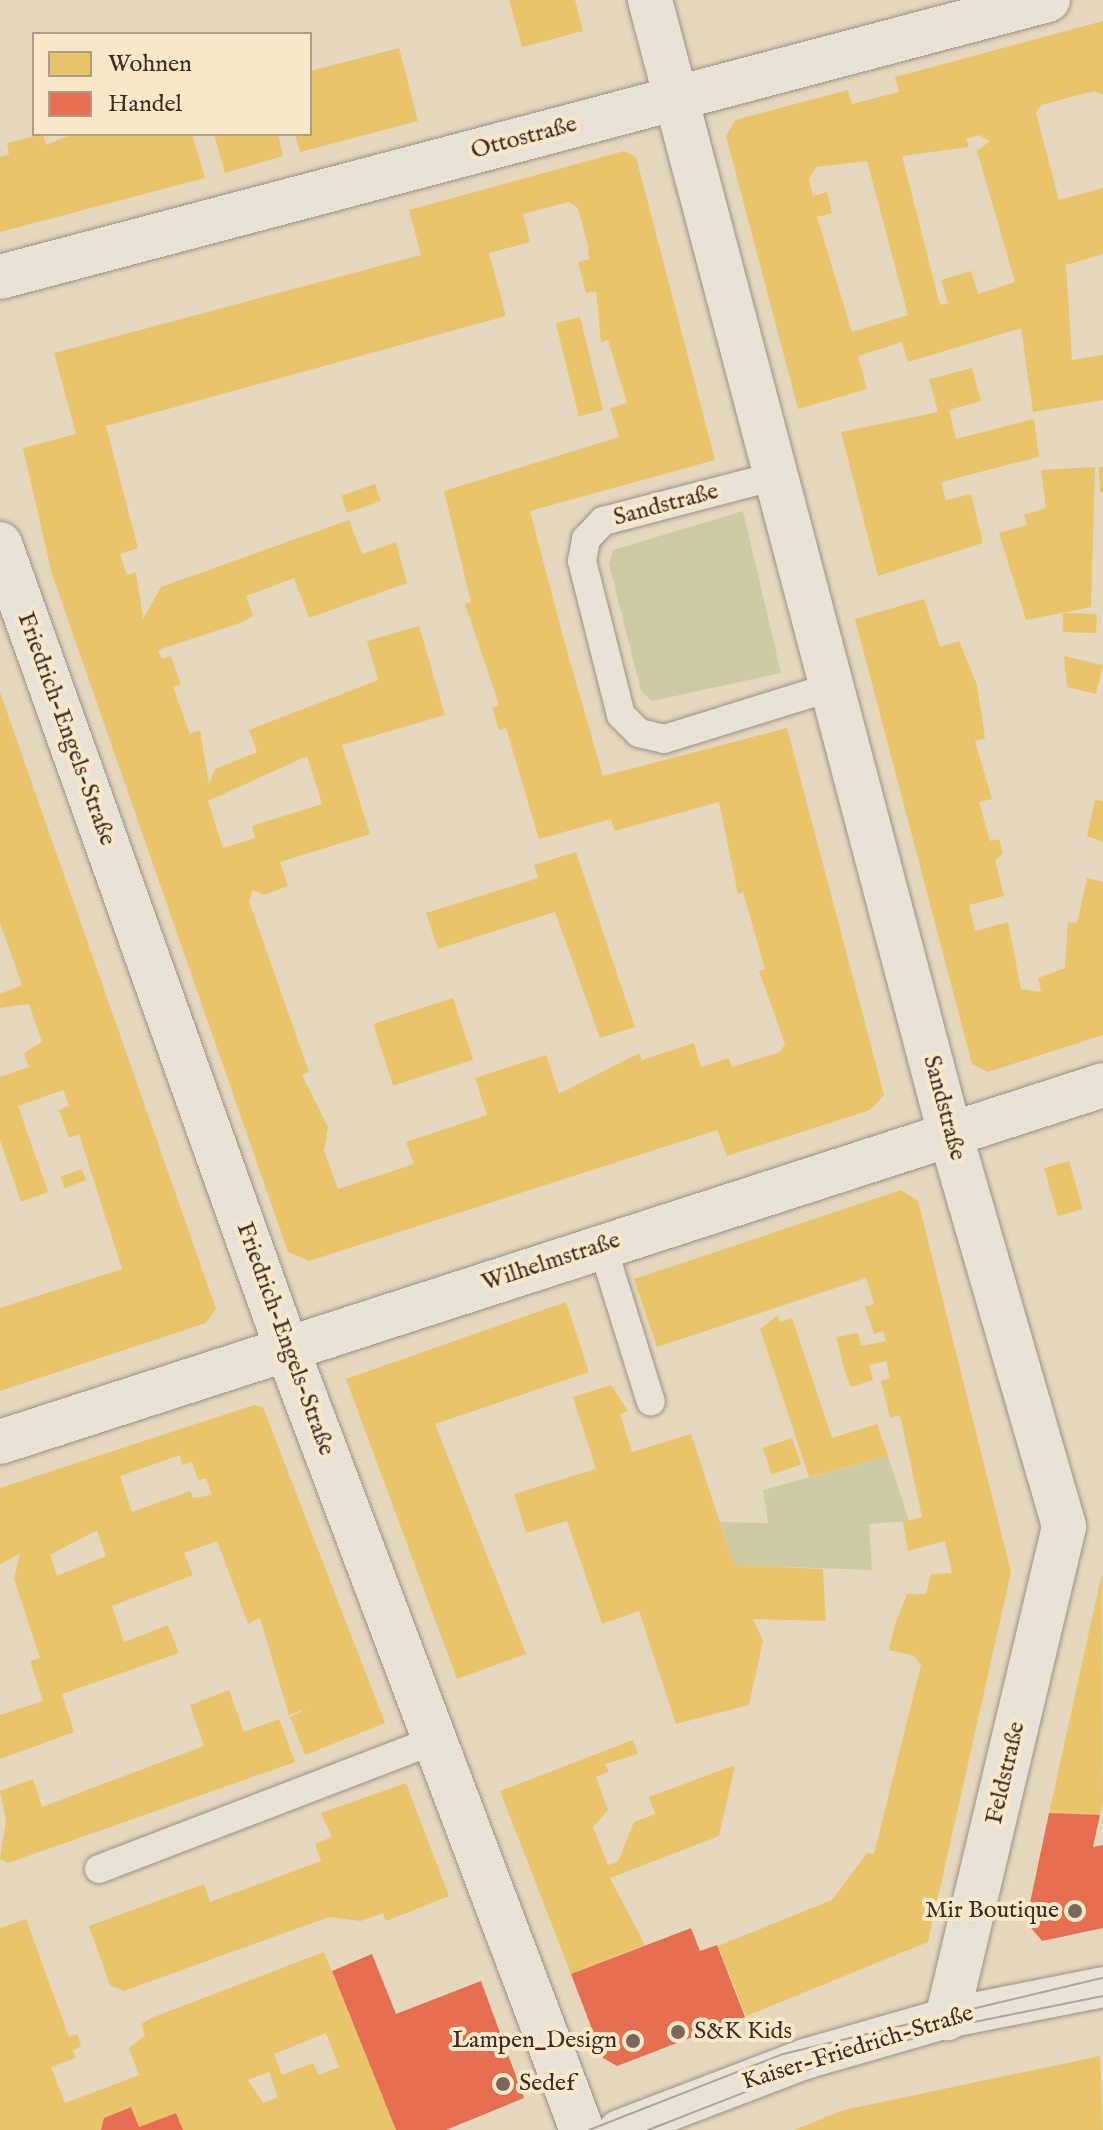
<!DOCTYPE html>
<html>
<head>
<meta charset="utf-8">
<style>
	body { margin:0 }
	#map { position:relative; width:1103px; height:2130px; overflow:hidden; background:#e5d7bd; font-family:"IM FELL English",serif }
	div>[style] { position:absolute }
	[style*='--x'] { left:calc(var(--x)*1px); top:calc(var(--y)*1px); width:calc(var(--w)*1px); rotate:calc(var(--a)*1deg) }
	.green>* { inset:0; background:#cccba3 }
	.homes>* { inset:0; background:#e9c46a; transform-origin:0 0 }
	.shops>* { inset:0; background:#e76f51 }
	.roads { filter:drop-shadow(0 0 2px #9d9283) drop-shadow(0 0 2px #9d9283) }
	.service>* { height:28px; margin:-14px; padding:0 14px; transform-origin:14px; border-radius:14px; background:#e8e1d5 }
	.pedestrian>* { height:40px; margin:-20px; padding:0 20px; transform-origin:20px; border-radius:20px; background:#e8e1d5 }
	.minor>* { height:44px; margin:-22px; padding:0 22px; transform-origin:22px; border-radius:22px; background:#e8e1d5 }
	.tram>* { height:2px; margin:-1px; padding:0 1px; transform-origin:1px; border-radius:1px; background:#ada59b }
	.dots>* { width:22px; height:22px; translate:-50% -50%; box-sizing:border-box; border:4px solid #f8e8ca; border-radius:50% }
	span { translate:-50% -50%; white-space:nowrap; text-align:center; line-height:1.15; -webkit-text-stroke:8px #f8e8ca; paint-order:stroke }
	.street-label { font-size:24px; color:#432c24 }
	.poi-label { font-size:24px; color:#432c24 }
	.right { translate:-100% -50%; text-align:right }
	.left { translate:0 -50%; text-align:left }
	.legend { position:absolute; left:32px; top:32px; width:280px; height:104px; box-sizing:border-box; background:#f8e8ca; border:2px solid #b09d88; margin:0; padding:10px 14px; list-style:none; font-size:24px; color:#432c24 }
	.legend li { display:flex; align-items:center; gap:16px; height:40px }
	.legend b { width:40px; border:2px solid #b09d88 }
</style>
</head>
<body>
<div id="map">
	<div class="green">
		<div style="clip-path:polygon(743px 511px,781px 673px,652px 701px,641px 691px,609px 564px,613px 550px)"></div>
		<div style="clip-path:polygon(888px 1456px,909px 1521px,869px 1524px,872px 1570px,734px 1565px,720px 1522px,768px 1523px,763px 1490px)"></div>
	</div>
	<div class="homes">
		<div style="clip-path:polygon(509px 0,575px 0,583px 31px,522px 47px)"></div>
		<div style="clip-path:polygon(evenodd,1103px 21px,1103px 95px,1094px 91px,1041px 105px,1036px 113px,1059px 200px,1103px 188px,1103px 254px,1066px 265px,1072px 360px,1103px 355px,1103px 400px,1033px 412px,1021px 328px,908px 362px,902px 342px,858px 356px,867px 389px,798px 409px,726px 136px,735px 120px,848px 90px,852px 104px,899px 92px,895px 77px,1103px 21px,979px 135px,990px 141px,977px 151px,1015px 282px,978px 294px,971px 271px,941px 280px,948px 303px,940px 305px,902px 156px,969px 147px,966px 139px,979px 135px,1103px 21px,867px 161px,908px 315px,852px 332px,817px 217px,832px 213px,827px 192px,813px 196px,809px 179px,816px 167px,867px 161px)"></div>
		<div style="clip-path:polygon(399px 48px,418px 121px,300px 152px,295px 134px,310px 134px,310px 71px)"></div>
		<div style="clip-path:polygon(43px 134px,46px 145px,73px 134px,192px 134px,205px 178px,0 232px,0 157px,9px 154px,7px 143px)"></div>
		<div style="clip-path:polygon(214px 134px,278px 134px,283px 156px,225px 173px)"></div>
		<div style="clip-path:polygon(evenodd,624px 151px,636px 157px,715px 460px,530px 511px,565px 644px,603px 776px,787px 728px,884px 1095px,870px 1110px,727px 1156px,717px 1130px,309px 1261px,288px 1252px,52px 574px,23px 448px,76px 434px,54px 353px,421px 255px,409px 210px,624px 151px,568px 202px,578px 208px,588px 246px,589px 259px,578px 262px,586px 293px,596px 291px,601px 342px,608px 340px,627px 403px,610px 408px,619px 437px,444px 491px,471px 602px,465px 604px,499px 705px,492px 707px,499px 730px,506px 728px,539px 839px,611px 819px,614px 831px,719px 802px,738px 894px,743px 892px,765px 969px,759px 971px,785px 1044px,780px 1052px,732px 1067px,729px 1058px,701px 1067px,694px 1043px,642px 1060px,639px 1053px,559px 1094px,546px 1055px,475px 1078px,487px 1115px,406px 1142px,414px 1164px,338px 1189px,324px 1151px,328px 1127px,302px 1075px,309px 1072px,249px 901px,253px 890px,264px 895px,288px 886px,280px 862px,370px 834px,342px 745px,445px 715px,419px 626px,367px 641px,378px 680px,249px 730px,257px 752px,215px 769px,209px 785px,200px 730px,190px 734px,173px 687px,181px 685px,171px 656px,162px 659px,158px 650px,240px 623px,253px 616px,246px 596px,294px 578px,309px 618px,407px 583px,396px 542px,362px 554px,349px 520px,161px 587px,143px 619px,136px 572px,127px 575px,120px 554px,138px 548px,106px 426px,506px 316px,489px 253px,530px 242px,523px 214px,568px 202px,624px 151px,307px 756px,322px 804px,252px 826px,255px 838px,223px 848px,208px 801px,307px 756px)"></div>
		<div style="left:580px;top:317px;width:96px;height:25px;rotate:76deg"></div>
		<div style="clip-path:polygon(972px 368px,981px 401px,949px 410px,956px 439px,1034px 419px,1039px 457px,941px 482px,946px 500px,971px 494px,983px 543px,878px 576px,841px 432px,938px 412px,929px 379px)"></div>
		<div style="clip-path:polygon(1095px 467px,1091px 607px,1026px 620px,999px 533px,1027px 525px,1024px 515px,1046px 508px,1041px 470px)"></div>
		<div style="clip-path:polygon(1099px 467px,1103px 467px,1103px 492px,1100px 493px)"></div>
		<div style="left:375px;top:484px;width:18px;height:36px;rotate:71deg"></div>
		<div style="clip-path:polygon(924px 599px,940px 647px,959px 641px,977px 685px,985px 738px,975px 741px,992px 799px,979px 802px,990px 841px,999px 839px,1003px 854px,995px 860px,1004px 896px,969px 905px,975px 931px,1008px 922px,1021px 989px,1041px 992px,1038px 978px,1065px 968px,1068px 922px,1077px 923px,1087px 878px,1103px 882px,1103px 1035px,988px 1072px,972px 1064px,855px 619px)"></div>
		<div style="left:1063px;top:613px;width:34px;height:19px;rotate:2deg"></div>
		<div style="clip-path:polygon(1064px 656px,1103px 665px,1096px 694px,1067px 687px)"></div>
		<div style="clip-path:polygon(0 692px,216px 1309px,206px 1323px,0 1391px,0 1308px,122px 1269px,79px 1134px,69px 1138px,59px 1110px,69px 1106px,63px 1090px,18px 1106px,48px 1192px,21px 1202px,0 1140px,0 1077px,29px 1067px,24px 1053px,42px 1042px,29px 1004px,0 1008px,0 994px,22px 985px,0 923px)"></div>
		<div style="clip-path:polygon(1095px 800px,1103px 801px,1103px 842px,1087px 836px)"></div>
		<div style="clip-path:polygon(576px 852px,635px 1027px,600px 1038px,555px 912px,438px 949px,426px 913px,538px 878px,534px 865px)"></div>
		<div style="left:453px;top:998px;width:65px;height:84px;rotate:72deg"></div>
		<div style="left:1069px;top:1161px;width:50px;height:26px;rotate:74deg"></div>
		<div style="left:82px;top:1169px;width:12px;height:23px;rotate:70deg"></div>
		<div style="clip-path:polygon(901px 1190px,918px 1201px,1011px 1572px,928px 1942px,746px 2016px,718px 1946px,832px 1900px,867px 1853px,874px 1854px,921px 1665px,914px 1656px,889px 1650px,895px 1624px,907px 1594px,926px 1594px,931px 1574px,952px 1573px,945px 1541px,908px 1551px,903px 1522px,922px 1517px,900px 1415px,890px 1418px,881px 1381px,890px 1378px,886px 1361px,869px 1365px,873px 1380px,851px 1387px,845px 1372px,836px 1337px,858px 1333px,861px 1346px,886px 1341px,883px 1331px,874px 1334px,865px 1307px,874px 1304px,866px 1278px,657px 1347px,634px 1279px)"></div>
		<div style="clip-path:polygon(566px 1302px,589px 1372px,435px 1424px,526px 1654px,457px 1679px,346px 1379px)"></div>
		<div style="clip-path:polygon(778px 1315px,780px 1322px,792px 1318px,832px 1438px,877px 1424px,888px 1456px,809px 1477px,760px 1329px)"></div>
		<div style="clip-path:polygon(611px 1385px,628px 1411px,620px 1414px,632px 1452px,691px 1434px,734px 1565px,823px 1569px,826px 1621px,753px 1619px,763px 1641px,749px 1705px,676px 1724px,639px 1611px,602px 1624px,567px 1521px,526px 1533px,514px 1494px,596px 1469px,573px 1397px)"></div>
		<div style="clip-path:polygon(evenodd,254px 1405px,263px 1407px,385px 1723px,305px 1755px,290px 1717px,309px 1707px,289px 1715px,260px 1618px,248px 1624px,217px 1541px,184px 1553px,193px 1575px,112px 1606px,124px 1642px,168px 1625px,179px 1653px,62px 1694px,74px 1732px,0 1759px,0 1715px,43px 1701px,30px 1661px,40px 1658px,14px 1579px,20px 1554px,0 1564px,0 1488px,254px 1405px,180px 1455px,182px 1465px,192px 1462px,198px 1480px,206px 1478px,212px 1495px,193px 1498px,190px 1491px,132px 1512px,120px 1476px,180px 1455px,254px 1405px,97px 1530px,106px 1556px,57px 1576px,50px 1555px,97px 1530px)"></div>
		<div style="left:792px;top:1438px;width:28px;height:31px;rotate:71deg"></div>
		<div style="clip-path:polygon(1102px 1573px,1103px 1804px,1100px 1815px,1082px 1819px,1049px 1813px)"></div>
		<div style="clip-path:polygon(229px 1690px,244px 1732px,279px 1719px,295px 1762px,8px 1863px,0 1859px,6px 1820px,0 1791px,33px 1779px,42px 1807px,204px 1746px,190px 1705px)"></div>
		<div style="clip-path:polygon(633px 1740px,638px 1754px,605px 1764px,609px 1772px,596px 1777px,608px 1810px,593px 1827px,608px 1865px,618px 1862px,634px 1822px,655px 1814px,649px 1797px,735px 1765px,719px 1836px,610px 1878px,645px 1945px,571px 1974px,500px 1791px)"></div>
		<div style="clip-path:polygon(406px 1783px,449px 1896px,386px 1921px,383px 1913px,361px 1921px,329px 1917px,124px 1991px,110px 1985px,89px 1926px,204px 1884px,210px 1902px,321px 1861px,315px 1844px,332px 1837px,321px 1813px)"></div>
		<div style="clip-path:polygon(evenodd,26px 1919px,69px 2037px,77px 2034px,81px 2047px,73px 2050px,76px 2058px,51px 2067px,65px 2103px,139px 2075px,129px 2048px,145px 2035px,141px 2024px,151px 2018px,324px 1952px,396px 2130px,183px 2130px,176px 2113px,139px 2127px,131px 2107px,104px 2118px,108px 2127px,101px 2130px,0 2130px,0 1928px,26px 1919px,326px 2033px,339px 2067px,319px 2075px,313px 2063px,282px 2075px,274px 2054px,326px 2033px,26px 1919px,269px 2072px,278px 2097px,263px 2103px,248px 2080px,269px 2072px)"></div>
		<div style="clip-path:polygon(1100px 2056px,1103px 2130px,794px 2130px,844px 2110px)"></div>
	</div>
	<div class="shops">
		<div style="clip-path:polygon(1049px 1813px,1100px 1815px,1093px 1847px,1103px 1845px,1103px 1928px,1042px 1941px,1026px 1922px)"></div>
		<div style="clip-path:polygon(691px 1928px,700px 1951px,717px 1945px,745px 2017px,617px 2066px,603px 2058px,571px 1974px)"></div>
		<div style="clip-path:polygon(372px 1954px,396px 2014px,481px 1981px,524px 2098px,446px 2130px,396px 2130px,332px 1971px)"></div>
		<div style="clip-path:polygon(131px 2107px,139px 2127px,176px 2113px,183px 2130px,101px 2130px,104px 2118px)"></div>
	</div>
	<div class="roads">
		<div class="service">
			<div style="--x:776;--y:476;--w:179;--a:165.4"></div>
			<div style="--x:603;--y:521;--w:25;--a:133"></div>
			<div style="--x:586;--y:539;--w:22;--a:100"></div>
			<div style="--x:582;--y:561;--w:159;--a:75.8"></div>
			<div style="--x:621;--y:715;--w:25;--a:45"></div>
			<div style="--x:639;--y:733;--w:26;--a:13"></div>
			<div style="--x:664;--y:739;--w:176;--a:-17.2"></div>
			<div style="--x:602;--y:1245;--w:164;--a:72.7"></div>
			<div style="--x:99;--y:1869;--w:360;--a:-21"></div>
		</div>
		<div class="pedestrian">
			<div style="--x:619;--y:2130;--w:199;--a:-20.9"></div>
			<div style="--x:805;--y:2059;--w:148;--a:-16.1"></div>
			<div style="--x:947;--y:2018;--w:159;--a:-11.2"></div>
		</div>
		<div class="minor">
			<div style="--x:650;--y:0;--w:1169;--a:75.18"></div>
			<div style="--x:949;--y:1130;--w:413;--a:73.8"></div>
			<div style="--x:1064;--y:1527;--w:505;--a:103.4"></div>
			<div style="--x:0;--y:277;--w:1084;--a:-14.81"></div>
			<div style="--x:0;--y:544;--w:855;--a:70.38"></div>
			<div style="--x:287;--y:1349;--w:835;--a:69.31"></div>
			<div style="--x:0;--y:1442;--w:1159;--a:-17.93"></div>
		</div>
	</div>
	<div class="tram">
		<div style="--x:589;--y:2130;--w:208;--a:-21.4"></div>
		<div style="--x:783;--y:2054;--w:329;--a:-13.4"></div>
		<div style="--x:648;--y:2130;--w:151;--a:-21.3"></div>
		<div style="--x:789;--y:2075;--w:177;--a:-16.4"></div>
		<div style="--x:959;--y:2025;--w:147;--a:-11.4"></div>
	</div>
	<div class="dots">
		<div style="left:1075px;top:1911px;background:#7c685a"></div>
		<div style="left:678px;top:2032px;background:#7c685a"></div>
		<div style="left:633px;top:2041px;background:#7c685a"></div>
		<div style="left:503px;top:2084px;background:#7c685a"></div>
	</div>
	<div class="street-label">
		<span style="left:524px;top:138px;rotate:-15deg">Ottostraße</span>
		<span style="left:666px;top:505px;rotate:-15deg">Sandstraße</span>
		<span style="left:66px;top:729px;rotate:70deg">Friedrich-Engels-Straße</span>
		<span style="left:944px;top:1108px;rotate:75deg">Sandstraße</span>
		<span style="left:551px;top:1262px;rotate:-18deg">Wilhelmstraße</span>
		<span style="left:285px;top:1339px;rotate:70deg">Friedrich-Engels-Straße</span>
		<span style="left:1006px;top:1773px;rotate:-77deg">Feldstraße</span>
		<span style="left:858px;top:2048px;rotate:-17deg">Kaiser-Friedrich-Straße</span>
	</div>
	<div class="poi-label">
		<span class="right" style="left:1059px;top:1911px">Mir Boutique</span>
		<span class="left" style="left:694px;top:2032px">S&amp;K Kids</span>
		<span class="right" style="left:617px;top:2041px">Lampen_Design</span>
		<span class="left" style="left:519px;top:2084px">Sedef</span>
	</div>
	<ul class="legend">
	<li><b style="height:22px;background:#e9c46a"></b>Wohnen</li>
	<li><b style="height:22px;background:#e76f51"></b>Handel</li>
	</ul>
</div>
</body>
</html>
